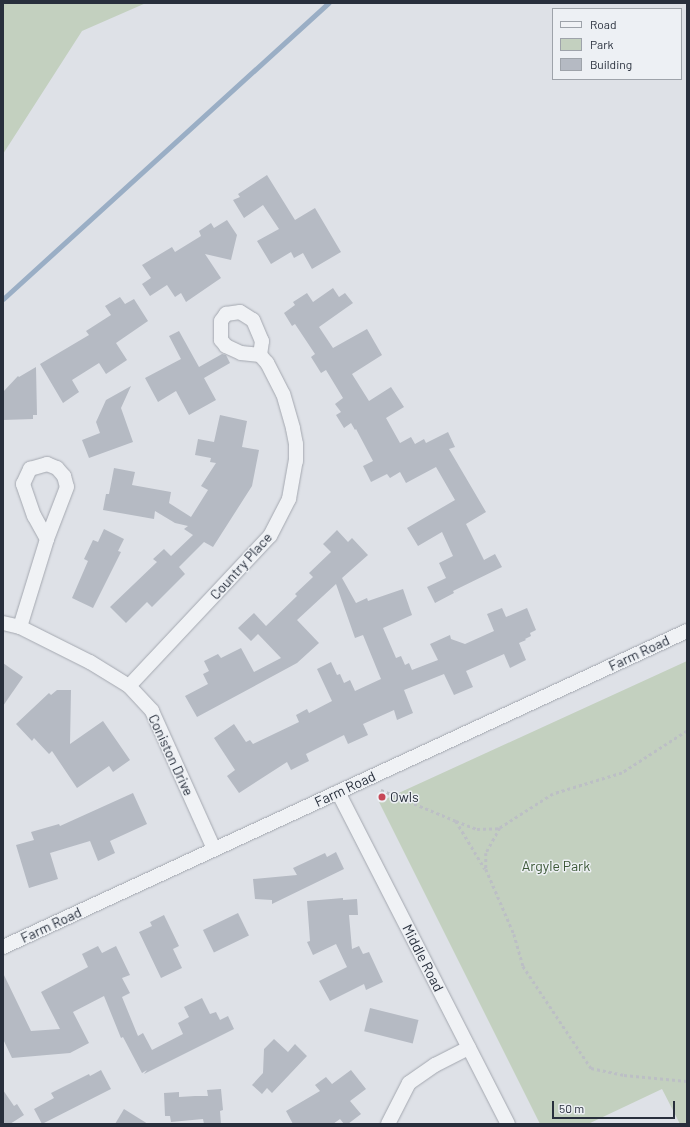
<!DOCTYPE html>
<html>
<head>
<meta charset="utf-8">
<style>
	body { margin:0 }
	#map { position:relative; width:690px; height:1127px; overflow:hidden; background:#dee1e7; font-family:Barlow,sans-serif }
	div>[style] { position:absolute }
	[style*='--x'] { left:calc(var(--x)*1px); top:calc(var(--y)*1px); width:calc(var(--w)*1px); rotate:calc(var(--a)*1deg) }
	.green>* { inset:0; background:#c3d0bf }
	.stream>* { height:5px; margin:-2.5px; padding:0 2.5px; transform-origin:2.5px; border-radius:2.5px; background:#9aaec5 }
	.building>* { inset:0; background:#b5bac3; transform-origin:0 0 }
	.path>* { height:2.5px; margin-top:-1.25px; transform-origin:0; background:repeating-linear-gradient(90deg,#bcbfc5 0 3px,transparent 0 6px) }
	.roads { filter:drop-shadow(0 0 1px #a4a8b0) drop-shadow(0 0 1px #a4a8b0) }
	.street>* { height:14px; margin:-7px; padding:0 7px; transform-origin:7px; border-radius:7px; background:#f0f2f5 }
	.dots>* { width:11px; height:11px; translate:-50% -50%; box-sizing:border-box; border:2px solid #edf0f4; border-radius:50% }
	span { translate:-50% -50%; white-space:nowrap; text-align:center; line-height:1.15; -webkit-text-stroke:3px #edf0f4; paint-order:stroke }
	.street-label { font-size:14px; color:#282f3c }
	.poi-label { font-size:14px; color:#282f3c }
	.left { translate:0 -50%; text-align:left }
	.park-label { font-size:14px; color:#3b5736 }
	.frame { position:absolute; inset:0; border:4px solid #282f3c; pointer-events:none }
	.legend { position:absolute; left:552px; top:8px; width:130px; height:72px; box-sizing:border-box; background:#edf0f4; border:1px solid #9ea3aa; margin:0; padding:5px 7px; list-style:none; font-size:12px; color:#282f3c }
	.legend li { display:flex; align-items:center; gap:8px; height:20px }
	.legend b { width:20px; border:1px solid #9ea3aa }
	.scale { position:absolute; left:552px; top:1101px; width:123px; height:18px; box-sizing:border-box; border:2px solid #282f3c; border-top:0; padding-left:5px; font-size:12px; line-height:14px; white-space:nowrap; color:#282f3c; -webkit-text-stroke:3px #edf0f4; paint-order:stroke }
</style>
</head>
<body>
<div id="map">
	<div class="green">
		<div style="clip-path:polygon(3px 3px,146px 3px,82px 31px,3px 154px)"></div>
		<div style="clip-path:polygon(687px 661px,687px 1124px,680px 1124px,662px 1089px,588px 1124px,540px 1124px,379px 802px)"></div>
	</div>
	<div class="stream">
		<div style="--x:3;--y:299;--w:440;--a:-42.3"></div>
	</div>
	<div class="building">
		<div style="clip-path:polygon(267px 175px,295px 220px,315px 208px,341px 252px,312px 269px,303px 253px,294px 258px,291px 252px,271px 264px,257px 241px,279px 229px,263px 205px,244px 218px,233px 200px,240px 197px,238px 194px)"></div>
		<div style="clip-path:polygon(227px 220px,237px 235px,231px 260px,205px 254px,221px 278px,186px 302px,181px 293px,175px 297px,167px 285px,150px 296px,142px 284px,151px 278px,142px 265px,172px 247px,175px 252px,201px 236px,199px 231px,211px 223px,214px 228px)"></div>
		<div style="clip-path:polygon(333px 288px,339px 297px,345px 293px,353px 303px,319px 327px,333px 348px,367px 329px,382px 355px,352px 374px,369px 401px,391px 387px,404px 407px,386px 418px,400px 443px,411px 437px,415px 444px,424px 439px,426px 443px,448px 432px,455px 447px,449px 449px,486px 512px,466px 524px,484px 560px,495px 554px,502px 567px,453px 591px,454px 593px,435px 603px,427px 587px,446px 578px,439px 563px,453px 556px,442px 532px,418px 546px,407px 528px,455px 500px,436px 467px,406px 483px,400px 472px,390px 478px,387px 474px,371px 482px,363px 466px,373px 461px,356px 429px,355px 430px,351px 423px,344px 428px,336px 415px,341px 412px,335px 404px,343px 398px,326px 370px,321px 373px,311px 357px,315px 354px,295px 324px,292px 326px,284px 313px,295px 305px,293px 302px,307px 293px,313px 302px)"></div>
		<div style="clip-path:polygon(120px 297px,125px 304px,134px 299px,148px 321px,116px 343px,127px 360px,106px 374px,99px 363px,72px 380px,79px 392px,63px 403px,40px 364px,89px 335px,86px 331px,111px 315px,105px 306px)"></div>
		<div style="clip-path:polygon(179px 331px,199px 367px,222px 354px,226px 355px,230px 363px,204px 378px,216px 400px,189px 415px,176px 391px,158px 402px,145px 378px,181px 359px,169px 336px)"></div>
		<div style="clip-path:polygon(36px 367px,37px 415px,33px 415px,33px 419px,3px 420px,3px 392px,18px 376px,19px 377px)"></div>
		<div style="clip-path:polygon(131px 386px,121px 408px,133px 442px,89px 458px,82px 440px,100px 433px,96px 422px,106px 400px)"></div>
		<div style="clip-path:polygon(220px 415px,247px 421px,242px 447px,259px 450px,252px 486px,213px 547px,204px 542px,179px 567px,185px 574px,152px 607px,147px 602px,126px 623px,110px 607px,157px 562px,153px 559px,164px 549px,171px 556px,193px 535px,184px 529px,188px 526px,175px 523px,155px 511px,154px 519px,103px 510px,106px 494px,109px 494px,114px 468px,135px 472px,132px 485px,171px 492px,169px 503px,191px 517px,208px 490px,201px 486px,216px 463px,210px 462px,211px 458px,195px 455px,198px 439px,214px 442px)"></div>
		<div style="clip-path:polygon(104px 529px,124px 539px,118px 551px,121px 552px,93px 608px,72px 598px,88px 561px,84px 559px,93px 540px,98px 542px)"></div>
		<div style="clip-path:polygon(337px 530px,348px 542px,352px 538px,368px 555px,342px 578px,356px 603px,367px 598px,368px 601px,403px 589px,412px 615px,383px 628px,396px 658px,401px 656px,405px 665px,409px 663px,412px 670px,438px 660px,430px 644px,450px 635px,451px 639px,465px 644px,494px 631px,487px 614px,502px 608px,506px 617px,527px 608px,536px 630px,530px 633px,531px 636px,525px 639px,526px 640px,519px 643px,526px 660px,510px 668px,504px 654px,466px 671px,473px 687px,454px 695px,444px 674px,404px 690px,413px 713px,397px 720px,394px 710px,363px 724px,368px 735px,348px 744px,344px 735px,306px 754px,309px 761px,291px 770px,287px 762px,239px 793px,227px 776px,235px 770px,214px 738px,234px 724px,246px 742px,250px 740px,253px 744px,299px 722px,296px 715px,307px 709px,309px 713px,332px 701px,317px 669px,331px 662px,337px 675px,340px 674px,344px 683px,350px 680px,355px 691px,381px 679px,363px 635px,355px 638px,336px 584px,297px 620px,319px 643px,297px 663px,197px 717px,185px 696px,208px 684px,203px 674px,209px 671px,204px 661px,218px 654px,221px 658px,241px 648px,254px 672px,281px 658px,258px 634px,251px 641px,238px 628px,254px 613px,266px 626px,297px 596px,295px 594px,313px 577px,309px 573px,331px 552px,323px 544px)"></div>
		<div style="clip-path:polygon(3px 663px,23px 677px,3px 706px)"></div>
		<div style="clip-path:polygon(57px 690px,71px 690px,70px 744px,103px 721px,130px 760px,113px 772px,109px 766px,77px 788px,52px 751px,49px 754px,34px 738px,32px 741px,16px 724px,49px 693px,51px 695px)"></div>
		<div style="clip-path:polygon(133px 793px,147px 824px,110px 841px,115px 853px,98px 861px,90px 841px,50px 853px,58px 879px,29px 888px,16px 845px,34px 840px,31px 832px,59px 824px,60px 826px)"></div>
		<div style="clip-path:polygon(336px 852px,344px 869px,272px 904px,272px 900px,255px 899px,253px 879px,297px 875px,293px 868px,325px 853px,327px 857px)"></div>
		<div style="clip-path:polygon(343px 898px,343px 900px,357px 899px,358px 915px,349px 915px,352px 949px,359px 946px,363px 954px,369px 952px,383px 982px,366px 990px,364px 984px,330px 1001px,319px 981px,347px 967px,336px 944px,313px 955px,307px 942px,310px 941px,307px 901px)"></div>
		<div style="left:238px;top:913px;width:25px;height:39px;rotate:64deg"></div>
		<div style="clip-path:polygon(164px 915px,179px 946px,173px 949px,182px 968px,161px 978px,139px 932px,152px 926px,150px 922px)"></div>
		<div style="clip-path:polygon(98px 946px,102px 953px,116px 946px,130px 975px,122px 978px,130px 993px,122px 997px,138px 1036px,143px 1033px,152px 1050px,183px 1034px,178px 1023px,189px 1017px,184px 1007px,202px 998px,210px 1014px,216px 1012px,220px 1020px,228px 1016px,234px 1029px,144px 1074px,147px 1070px,142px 1073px,123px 1037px,121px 1038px,104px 996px,73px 1012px,89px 1043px,70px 1053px,12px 1058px,3px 1039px,3px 973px,31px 1031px,60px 1029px,41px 992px,88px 967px,82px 954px)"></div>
		<div style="left:370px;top:1008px;width:50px;height:24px;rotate:14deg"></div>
		<div style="clip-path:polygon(274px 1039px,288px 1052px,295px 1044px,307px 1056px,272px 1093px,267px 1088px,262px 1094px,252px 1085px,263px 1073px,264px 1049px)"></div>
		<div style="clip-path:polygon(101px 1070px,111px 1089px,42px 1124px,34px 1109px,54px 1098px,51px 1093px,89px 1074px,90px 1076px)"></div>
		<div style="clip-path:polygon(351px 1070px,366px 1089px,350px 1101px,361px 1114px,348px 1124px,344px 1124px,340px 1119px,333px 1124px,293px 1124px,286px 1111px,320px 1091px,315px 1085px,326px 1077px,332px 1084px)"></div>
		<div style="clip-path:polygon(221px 1089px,223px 1110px,220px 1111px,221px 1124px,204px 1124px,203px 1119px,171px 1122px,170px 1116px,165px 1116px,164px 1093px,179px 1092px,179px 1097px,195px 1096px,208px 1096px,207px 1090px)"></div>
		<div style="clip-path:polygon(3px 1090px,14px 1106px,17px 1104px,24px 1115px,10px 1124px,3px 1124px)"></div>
		<div style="clip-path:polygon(124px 1109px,148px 1124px,115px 1124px)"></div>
	</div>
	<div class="path">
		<div style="--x:687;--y:731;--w:77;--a:147.1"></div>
		<div style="--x:622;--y:773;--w:72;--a:163.1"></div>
		<div style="--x:553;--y:794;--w:63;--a:147.3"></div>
		<div style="--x:500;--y:828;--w:29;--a:119"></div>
		<div style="--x:486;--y:853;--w:16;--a:90"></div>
		<div style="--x:486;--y:869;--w:71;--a:66.7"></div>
		<div style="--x:514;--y:934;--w:33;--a:74"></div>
		<div style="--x:523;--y:966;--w:123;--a:56.3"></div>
		<div style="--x:591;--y:1068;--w:34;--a:12"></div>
		<div style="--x:624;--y:1075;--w:63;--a:5.4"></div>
		<div style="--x:381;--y:790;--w:81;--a:22.5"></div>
		<div style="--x:456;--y:821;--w:56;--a:58.9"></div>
		<div style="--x:456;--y:821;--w:22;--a:21"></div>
		<div style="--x:477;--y:829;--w:23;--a:-2"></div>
	</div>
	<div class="roads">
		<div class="street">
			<div style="--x:3;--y:623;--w:17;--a:13"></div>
			<div style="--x:20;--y:627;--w:78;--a:26.6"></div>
			<div style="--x:90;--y:662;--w:46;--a:31.6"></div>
			<div style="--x:129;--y:686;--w:34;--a:47"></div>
			<div style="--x:152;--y:711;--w:151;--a:65.8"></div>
			<div style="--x:20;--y:627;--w:92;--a:-72.9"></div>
			<div style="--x:47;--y:539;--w:26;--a:-119"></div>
			<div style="--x:34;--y:516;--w:34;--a:-109"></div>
			<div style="--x:23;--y:484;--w:17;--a:-65"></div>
			<div style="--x:30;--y:469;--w:18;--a:-16"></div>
			<div style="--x:47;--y:464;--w:11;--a:22"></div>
			<div style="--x:57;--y:468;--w:11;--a:49"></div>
			<div style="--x:64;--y:476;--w:11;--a:75"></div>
			<div style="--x:67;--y:487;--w:56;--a:111"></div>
			<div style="--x:129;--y:686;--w:206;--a:-46.8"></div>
			<div style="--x:270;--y:536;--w:42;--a:-62.8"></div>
			<div style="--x:289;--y:499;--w:39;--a:-80"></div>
			<div style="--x:296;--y:461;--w:17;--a:-90"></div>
			<div style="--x:296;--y:444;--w:16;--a:-101"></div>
			<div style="--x:293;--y:428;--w:35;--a:-106"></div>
			<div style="--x:283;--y:394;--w:35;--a:-117"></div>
			<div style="--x:267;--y:363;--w:11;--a:-131"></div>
			<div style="--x:260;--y:355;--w:19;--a:-174"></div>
			<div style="--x:241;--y:353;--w:17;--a:-155"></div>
			<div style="--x:226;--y:346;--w:8;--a:-130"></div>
			<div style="--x:221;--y:340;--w:19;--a:-90"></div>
			<div style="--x:221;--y:321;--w:9;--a:-54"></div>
			<div style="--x:226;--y:314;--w:14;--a:-8"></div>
			<div style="--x:240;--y:312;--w:15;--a:32"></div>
			<div style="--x:253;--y:320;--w:23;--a:67"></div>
			<div style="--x:262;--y:341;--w:14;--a:98"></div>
			<div style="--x:338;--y:792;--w:373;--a:62.9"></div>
			<div style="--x:3;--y:947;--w:753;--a:-24.8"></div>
			<div style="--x:388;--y:1124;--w:46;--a:-62.9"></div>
			<div style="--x:409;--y:1083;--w:32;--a:-35"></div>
			<div style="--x:435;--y:1065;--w:38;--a:-27"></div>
		</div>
	</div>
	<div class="dots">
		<div style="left:382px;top:797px;background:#c74757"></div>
	</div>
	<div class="street-label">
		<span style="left:241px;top:566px;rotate:-48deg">Country Place</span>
		<span style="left:639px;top:653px;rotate:-25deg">Farm Road</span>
		<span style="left:171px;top:755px;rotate:65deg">Coniston Drive</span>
		<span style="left:345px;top:789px;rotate:-25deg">Farm Road</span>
		<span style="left:51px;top:925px;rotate:-25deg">Farm Road</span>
		<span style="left:423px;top:958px;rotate:63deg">Middle Road</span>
	</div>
	<div class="poi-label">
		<span class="left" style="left:390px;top:797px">Owls</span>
	</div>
	<div class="park-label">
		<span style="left:556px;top:866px">Argyle Park</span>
	</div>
	<div class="frame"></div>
	<ul class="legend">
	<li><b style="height:5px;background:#f0f2f5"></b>Road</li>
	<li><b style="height:11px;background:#c3d0bf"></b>Park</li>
	<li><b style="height:11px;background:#b5bac3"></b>Building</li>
	</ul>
	<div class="scale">50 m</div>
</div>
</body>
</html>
